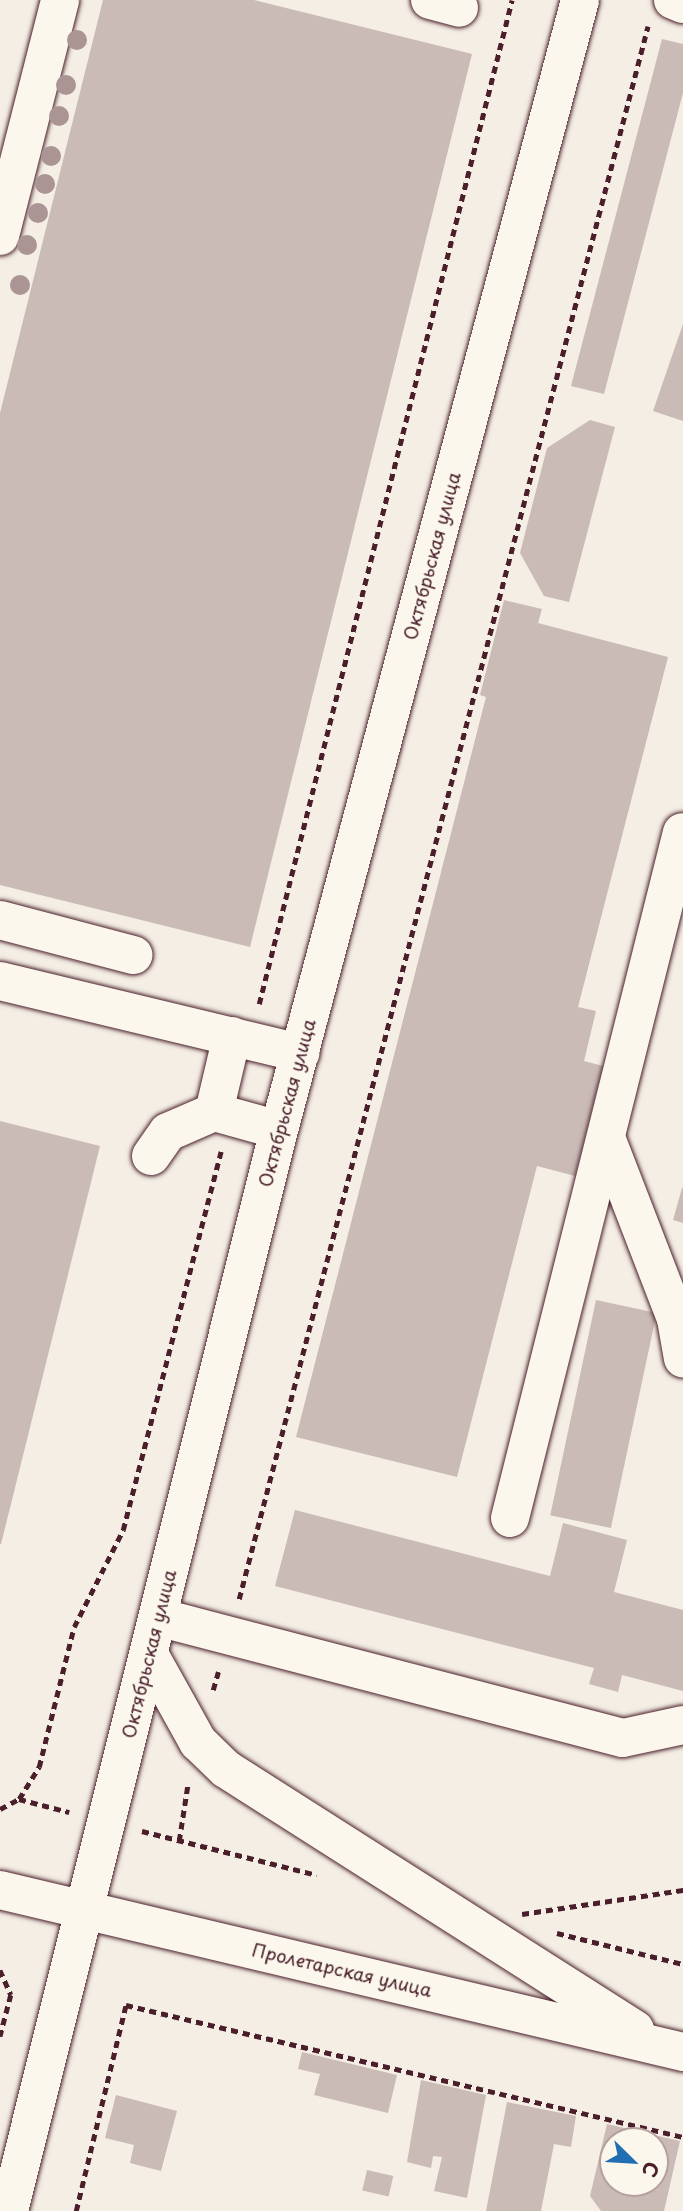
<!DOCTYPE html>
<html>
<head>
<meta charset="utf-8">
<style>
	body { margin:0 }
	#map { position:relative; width:683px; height:2211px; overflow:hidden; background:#f4eee4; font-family:"Playpen Sans",sans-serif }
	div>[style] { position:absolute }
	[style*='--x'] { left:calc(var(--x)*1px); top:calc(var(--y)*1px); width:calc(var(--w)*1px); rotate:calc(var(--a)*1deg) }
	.building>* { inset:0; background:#cabbb6; transform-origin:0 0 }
	.path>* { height:4.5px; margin-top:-2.25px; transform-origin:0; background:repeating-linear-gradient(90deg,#4a1f2b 0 7px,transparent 0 12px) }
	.roads { filter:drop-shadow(0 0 2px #4a1f2b) drop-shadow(0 0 2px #4a1f2b) }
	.minor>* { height:38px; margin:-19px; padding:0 19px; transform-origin:19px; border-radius:19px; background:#fbf7ec }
	.major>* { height:38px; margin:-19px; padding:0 19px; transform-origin:19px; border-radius:19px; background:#fbf7ec }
	.trees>* { width:20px; height:20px; margin:-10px; border-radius:50%; background:#aa9494 }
	span { translate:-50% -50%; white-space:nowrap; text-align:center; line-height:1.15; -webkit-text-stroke:7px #fbf7ec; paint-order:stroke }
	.street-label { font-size:18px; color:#4a1f2b }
	.north { position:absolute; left:599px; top:2127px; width:70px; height:70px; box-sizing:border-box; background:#fbf7ec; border:2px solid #b4a19f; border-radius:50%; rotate:114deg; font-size:19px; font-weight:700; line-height:28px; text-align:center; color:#4a1f2b }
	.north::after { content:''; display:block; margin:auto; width:24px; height:32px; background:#1f6fb2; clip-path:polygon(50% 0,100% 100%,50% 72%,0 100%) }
</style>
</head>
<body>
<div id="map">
	<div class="building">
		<div style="clip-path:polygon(103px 0,254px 0,472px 54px,250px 947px,0 885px,0 413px)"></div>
		<div style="clip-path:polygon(662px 39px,683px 44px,683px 93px,604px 394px,571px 386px)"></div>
		<div style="clip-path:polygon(683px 324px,683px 421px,653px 411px)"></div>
		<div style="clip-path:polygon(590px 420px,615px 427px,569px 602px,544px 596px,520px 553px,547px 448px)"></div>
		<div style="clip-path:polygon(504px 600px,542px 609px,538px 623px,668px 657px,578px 1007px,596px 1011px,584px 1061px,603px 1066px,575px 1176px,537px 1166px,457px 1477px,296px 1437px,486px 697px,480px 695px)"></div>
		<div style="clip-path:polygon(0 1121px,100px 1146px,1px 1544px,0 1544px)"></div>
		<div style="clip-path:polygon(682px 1188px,683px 1188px,683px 1223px,673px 1220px)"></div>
		<div style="left:596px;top:1300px;width:62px;height:220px;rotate:12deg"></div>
		<div style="clip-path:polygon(295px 1510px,550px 1576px,563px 1523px,627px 1540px,614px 1592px,683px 1610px,683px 1691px,622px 1675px,618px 1692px,589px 1684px,594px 1668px,275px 1586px)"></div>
		<div style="clip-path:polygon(302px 2052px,397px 2075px,388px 2113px,314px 2095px,320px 2074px,298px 2069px)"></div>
		<div style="clip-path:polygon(421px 2080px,486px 2095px,467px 2198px,434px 2191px,442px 2157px,433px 2156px,431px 2168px,407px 2162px)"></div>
		<div style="clip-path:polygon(116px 2095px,177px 2111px,161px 2171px,130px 2163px,134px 2145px,105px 2138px)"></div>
		<div style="clip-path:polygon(507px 2102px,576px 2116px,571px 2147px,554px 2144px,541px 2211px,486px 2211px)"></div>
		<div style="clip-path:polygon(evenodd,607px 2124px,680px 2141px,664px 2211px,601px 2211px,590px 2196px,607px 2124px,613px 2141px,655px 2141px,655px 2183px,613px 2183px,613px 2141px)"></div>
		<div style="left:367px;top:2170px;width:27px;height:21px;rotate:13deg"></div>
	</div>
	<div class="path">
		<div style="--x:259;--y:1004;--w:1035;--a:-75.86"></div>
		<div style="--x:239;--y:1599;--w:1625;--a:-75.43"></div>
		<div style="--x:213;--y:1690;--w:19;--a:-74"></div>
		<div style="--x:19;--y:1799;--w:52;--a:14.6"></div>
		<div style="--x:0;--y:1809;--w:21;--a:-28"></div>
		<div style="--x:19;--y:1799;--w:38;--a:-58"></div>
		<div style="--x:39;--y:1767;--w:144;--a:-76"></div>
		<div style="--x:74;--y:1627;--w:109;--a:-63.2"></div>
		<div style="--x:123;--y:1530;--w:391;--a:-75.5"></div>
		<div style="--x:142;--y:1831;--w:180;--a:14.1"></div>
		<div style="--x:179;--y:1841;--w:59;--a:-81.2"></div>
		<div style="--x:522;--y:1914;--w:163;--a:-8.5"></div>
		<div style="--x:557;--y:1933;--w:130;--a:13.8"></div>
		<div style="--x:0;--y:1970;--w:27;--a:66"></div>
		<div style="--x:11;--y:1995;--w:43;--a:104.7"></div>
		<div style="--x:76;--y:2211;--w:212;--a:-76.4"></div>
		<div style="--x:126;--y:2005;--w:572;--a:13.33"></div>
	</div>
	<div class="roads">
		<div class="minor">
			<div style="--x:430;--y:0;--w:30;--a:15"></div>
			<div style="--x:673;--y:0;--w:11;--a:22"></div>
			<div style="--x:0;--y:236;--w:244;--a:-75.7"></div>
			<div style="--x:0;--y:920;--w:138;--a:14.7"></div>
			<div style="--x:0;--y:981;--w:309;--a:13.5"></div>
			<div style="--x:214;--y:1112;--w:78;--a:-76.7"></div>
			<div style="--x:607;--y:1140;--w:192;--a:68.9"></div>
			<div style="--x:676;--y:1319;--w:40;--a:80"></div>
			<div style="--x:151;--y:1156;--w:29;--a:-55"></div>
			<div style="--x:168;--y:1132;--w:50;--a:-23.5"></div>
			<div style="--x:214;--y:1112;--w:67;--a:15.5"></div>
			<div style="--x:510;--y:1518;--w:707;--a:-75.92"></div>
			<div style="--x:158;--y:1617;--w:480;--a:14.6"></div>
			<div style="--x:623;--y:1738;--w:61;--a:-12.2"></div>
		</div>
		<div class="major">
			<div style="--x:149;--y:1654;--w:101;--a:60.9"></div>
			<div style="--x:198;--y:1742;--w:39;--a:44"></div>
			<div style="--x:226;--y:1769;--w:485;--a:32.5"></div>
			<div style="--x:0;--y:1890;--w:702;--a:13.34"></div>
			<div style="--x:9;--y:2211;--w:1114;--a:-75.98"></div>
			<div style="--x:279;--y:1130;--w:1169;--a:-75.08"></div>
		</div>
	</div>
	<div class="trees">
		<div style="left:77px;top:40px"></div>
		<div style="left:66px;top:85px"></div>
		<div style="left:59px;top:116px"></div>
		<div style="left:51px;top:156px"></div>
		<div style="left:45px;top:184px"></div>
		<div style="left:38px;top:213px"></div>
		<div style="left:27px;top:245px"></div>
		<div style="left:20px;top:285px"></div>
	</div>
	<div class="street-label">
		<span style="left:432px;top:556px;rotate:-75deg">Октябрьская улица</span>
		<span style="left:287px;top:1103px;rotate:-75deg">Октябрьская улица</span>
		<span style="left:149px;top:1654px;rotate:-76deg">Октябрьская улица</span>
		<span style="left:342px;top:1970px;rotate:13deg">Пролетарская улица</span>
	</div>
	<div class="north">С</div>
</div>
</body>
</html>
